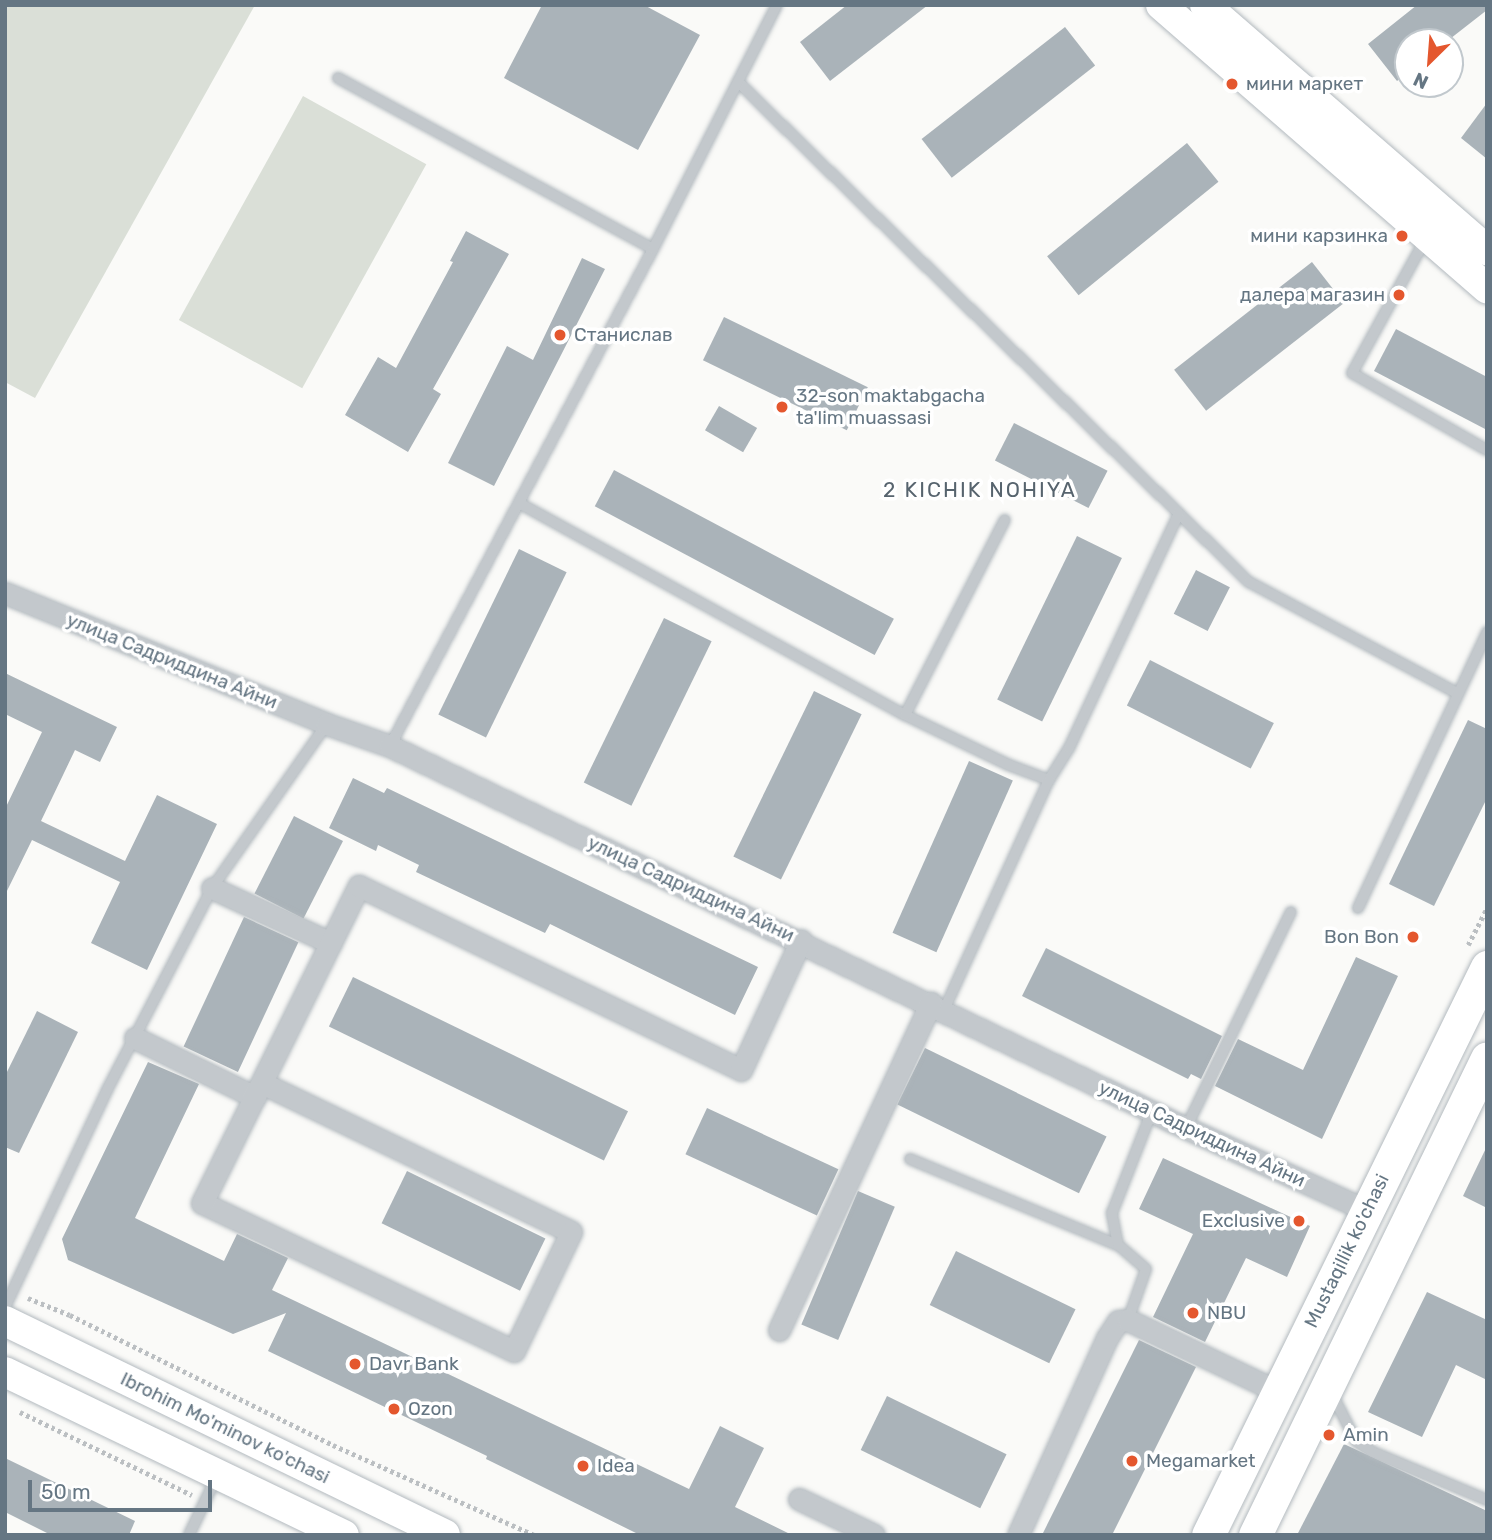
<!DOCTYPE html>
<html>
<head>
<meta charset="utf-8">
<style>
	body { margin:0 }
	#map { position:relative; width:1492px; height:1540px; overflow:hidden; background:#fafaf8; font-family:Rubik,sans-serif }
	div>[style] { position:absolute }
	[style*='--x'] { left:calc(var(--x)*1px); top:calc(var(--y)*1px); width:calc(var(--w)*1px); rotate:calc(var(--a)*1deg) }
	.green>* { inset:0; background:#dadfd7; transform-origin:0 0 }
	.building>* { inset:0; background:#aab3b9; transform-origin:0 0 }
	.path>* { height:4.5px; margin-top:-2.25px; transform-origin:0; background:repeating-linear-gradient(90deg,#bbbfc2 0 3.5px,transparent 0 7px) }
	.roads { filter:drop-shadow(0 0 2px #b3babf) drop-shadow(0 0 2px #b3babf) }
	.lane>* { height:10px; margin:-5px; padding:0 5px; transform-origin:5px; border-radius:5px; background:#c3c8cc }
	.street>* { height:21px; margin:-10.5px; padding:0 10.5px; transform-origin:10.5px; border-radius:10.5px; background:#c3c8cc }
	.secondary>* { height:30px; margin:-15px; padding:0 15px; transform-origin:15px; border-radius:15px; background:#fff }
	.primary>* { height:33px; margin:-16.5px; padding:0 16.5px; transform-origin:16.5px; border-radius:16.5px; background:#fff }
	.dots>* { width:19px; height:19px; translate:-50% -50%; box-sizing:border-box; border:4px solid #fff; border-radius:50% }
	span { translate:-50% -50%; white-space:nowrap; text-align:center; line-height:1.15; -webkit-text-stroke:7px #fff; paint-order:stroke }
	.poi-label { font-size:19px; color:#657683 }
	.left { translate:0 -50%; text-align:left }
	.right { translate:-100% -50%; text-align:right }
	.street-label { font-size:19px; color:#657683 }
	.neighbourhood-label { font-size:21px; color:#57646e; letter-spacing:2px }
	.frame { position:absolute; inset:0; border:7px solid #657683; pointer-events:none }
	.north { position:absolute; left:1394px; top:28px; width:70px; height:70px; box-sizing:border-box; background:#fff; border:2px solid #c1c8cd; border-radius:50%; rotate:205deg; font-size:19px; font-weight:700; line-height:28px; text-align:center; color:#657683 }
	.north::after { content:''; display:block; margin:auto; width:24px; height:32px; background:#e4572e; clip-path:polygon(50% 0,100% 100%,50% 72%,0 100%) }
	.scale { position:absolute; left:28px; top:1480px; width:184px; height:32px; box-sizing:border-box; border:4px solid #657683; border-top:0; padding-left:9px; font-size:21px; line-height:24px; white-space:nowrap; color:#657683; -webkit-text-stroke:5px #fff; paint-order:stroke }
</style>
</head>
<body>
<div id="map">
	<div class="green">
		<div style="clip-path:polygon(5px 5px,255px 5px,35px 398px,5px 382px)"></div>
		<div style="left:303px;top:96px;width:141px;height:256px;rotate:29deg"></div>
	</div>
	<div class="building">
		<div style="clip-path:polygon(542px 5px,644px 5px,700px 35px,638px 150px,504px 78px)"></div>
		<div style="clip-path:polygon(847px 5px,928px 5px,830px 81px,800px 42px)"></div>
		<div style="clip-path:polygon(1417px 5px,1487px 5px,1487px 10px,1446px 42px,1408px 42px,1408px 72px,1397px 81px,1368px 44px)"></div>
		<div style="left:1065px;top:27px;width:49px;height:182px;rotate:52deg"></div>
		<div style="clip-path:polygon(1487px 103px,1487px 159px,1461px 138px)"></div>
		<div style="left:1187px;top:143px;width:50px;height:180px;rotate:51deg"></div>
		<div style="clip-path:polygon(466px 231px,509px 254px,433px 389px,441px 394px,408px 452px,345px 415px,378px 357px,396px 368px,453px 262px,450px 261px)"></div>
		<div style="clip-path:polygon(582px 258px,605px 269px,494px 486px,448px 463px,507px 346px,533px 360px)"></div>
		<div style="left:1312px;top:262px;width:52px;height:175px;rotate:52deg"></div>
		<div style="left:724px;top:317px;width:160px;height:48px;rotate:26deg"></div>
		<div style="clip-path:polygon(1396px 329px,1487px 377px,1487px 430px,1374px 371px)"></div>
		<div style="left:719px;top:406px;width:44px;height:28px;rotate:30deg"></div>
		<div style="left:1014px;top:423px;width:105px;height:42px;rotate:27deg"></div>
		<div style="left:614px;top:470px;width:317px;height:41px;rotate:28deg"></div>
		<div style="left:1077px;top:536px;width:50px;height:182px;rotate:26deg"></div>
		<div style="left:519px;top:549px;width:53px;height:184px;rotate:26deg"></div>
		<div style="left:1196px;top:570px;width:38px;height:49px;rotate:27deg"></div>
		<div style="left:664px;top:618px;width:53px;height:183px;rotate:26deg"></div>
		<div style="left:1150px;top:660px;width:139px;height:51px;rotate:27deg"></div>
		<div style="clip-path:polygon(5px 673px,117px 727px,100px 762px,75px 750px,41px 821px,125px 861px,157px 795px,217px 824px,147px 970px,91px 943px,120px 882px,32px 840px,5px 895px,5px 809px,42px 732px,5px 714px)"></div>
		<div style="left:814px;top:691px;width:53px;height:184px;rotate:26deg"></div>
		<div style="clip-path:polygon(1468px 720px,1487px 729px,1487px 798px,1434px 906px,1389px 884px)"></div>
		<div style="left:969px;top:761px;width:48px;height:188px;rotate:24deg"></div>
		<div style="clip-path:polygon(353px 778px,384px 793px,387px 788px,758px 967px,735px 1015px,550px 924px,545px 933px,416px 872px,419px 865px,378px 845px,376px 851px,329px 828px)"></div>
		<div style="left:294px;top:816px;width:55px;height:87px;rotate:27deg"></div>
		<div style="left:244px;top:917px;width:60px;height:143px;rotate:25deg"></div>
		<div style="clip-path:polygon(1046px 948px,1222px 1036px,1201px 1079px,1191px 1074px,1188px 1079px,1022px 996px)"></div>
		<div style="clip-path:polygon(1356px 957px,1398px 976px,1322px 1139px,1215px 1086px,1238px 1039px,1303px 1070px)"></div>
		<div style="left:353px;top:977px;width:306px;height:55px;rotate:26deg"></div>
		<div style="clip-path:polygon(37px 1011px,78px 1032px,19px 1153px,5px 1147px,5px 1076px)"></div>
		<div style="left:925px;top:1048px;width:202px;height:63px;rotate:26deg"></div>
		<div style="clip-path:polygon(148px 1062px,199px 1084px,135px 1218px,224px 1261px,237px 1234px,288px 1258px,272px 1290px,689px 1489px,720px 1426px,764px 1448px,735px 1507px,792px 1535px,640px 1535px,486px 1459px,487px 1456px,268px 1351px,286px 1313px,233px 1334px,68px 1260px,62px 1239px)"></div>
		<div style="left:707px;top:1108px;width:145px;height:51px;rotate:25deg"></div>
		<div style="clip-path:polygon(1487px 1146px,1487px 1208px,1463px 1196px)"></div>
		<div style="clip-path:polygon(1163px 1158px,1310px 1226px,1287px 1277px,1246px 1258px,1205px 1342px,1153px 1317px,1193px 1234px,1139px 1209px)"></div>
		<div style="left:407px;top:1171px;width:154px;height:58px;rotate:26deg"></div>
		<div style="left:858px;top:1191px;width:40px;height:145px;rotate:23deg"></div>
		<div style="left:956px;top:1251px;width:133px;height:60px;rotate:26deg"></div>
		<div style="clip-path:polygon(1427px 1292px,1487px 1320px,1487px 1380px,1456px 1365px,1422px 1437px,1368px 1412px)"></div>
		<div style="clip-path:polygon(1139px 1340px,1196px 1367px,1112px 1535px,1042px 1535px)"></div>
		<div style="left:887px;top:1396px;width:133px;height:60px;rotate:26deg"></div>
		<div style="clip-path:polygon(1344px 1444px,1487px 1511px,1487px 1535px,1297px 1535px)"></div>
		<div style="clip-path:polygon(5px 1458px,135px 1521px,129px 1535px,51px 1535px,5px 1512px)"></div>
	</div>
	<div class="path">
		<div style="--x:1468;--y:945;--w:42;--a:-62.8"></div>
		<div style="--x:28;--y:1298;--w:45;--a:22"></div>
		<div style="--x:70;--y:1315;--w:293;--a:26.3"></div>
		<div style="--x:333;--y:1445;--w:220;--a:24.1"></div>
		<div style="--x:20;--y:1412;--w:191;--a:25.8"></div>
	</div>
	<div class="roads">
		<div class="lane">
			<div style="--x:338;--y:78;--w:358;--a:28.5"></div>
			<div style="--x:738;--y:82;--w:715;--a:44.38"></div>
			<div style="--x:1249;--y:582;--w:236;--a:28.1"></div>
			<div style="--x:1426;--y:238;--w:154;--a:118.7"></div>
			<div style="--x:1352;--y:373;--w:155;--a:29.7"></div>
			<div style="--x:519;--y:503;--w:440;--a:28.8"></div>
			<div style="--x:905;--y:715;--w:115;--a:25.7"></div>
			<div style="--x:1009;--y:765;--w:43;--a:20.6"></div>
			<div style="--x:1049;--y:780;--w:38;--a:-58"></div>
			<div style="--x:1069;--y:748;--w:259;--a:-64.9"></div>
			<div style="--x:905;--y:715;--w:219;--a:-62.9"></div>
			<div style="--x:390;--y:746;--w:562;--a:-62.11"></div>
			<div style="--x:653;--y:249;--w:274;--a:-63.1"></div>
			<div style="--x:1358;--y:908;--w:305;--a:-64.9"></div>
			<div style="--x:944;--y:1010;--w:253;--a:-65.5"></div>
			<div style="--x:1186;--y:1128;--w:240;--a:-64.1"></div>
			<div style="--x:910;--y:1159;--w:225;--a:22.5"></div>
			<div style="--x:5;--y:1307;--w:240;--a:-64.8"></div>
			<div style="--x:107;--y:1090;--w:228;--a:-62.5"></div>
			<div style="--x:212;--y:888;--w:200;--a:-55"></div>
			<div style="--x:1128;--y:1320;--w:54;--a:-70.6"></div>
			<div style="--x:1146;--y:1269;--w:37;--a:-139"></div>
			<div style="--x:1118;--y:1245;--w:33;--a:-101"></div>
			<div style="--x:1112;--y:1213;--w:110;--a:-68.6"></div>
			<div style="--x:1332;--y:1394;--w:53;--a:62.9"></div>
			<div style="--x:1356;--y:1441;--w:20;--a:33"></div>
			<div style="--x:1373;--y:1452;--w:124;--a:22.8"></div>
			<div style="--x:189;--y:1535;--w:65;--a:-64.6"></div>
		</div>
		<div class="street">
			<div style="--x:5;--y:593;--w:348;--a:22.1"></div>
			<div style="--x:327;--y:724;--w:67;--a:19.2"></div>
			<div style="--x:390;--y:746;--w:883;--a:25.64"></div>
			<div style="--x:1186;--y:1128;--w:198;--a:24.5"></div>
			<div style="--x:212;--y:888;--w:131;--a:24.8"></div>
			<div style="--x:135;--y:1038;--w:134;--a:26.2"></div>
			<div style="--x:262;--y:1083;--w:343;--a:25.7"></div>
			<div style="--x:571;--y:1232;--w:132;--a:115.6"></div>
			<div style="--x:514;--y:1351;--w:345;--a:-154.6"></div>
			<div style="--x:202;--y:1203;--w:354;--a:-63.7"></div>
			<div style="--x:359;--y:886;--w:424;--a:25.7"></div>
			<div style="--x:741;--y:1070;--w:143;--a:-65.2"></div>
			<div style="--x:779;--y:1330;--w:361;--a:-65.1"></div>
			<div style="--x:799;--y:1499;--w:83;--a:25.6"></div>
			<div style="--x:1018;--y:1535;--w:216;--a:-65.7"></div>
			<div style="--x:1107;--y:1338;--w:20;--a:-57"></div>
			<div style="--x:1118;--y:1321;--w:10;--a:-6"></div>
			<div style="--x:1128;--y:1320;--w:167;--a:25.5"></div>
		</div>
		<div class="secondary">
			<div style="--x:1161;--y:5;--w:432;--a:41"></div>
			<div style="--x:1205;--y:5;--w:374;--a:41"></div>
			<div style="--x:5;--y:1321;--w:489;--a:25.9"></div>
			<div style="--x:5;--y:1372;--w:376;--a:25.7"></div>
		</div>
		<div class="primary">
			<div style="--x:1208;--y:1535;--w:633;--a:-63.84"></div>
			<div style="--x:1255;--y:1535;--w:530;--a:-64.06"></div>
		</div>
	</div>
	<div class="dots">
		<div style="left:1232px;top:84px;background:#e4572e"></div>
		<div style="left:1402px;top:236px;background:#e4572e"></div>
		<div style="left:1399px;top:295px;background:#e4572e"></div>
		<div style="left:560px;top:335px;background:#e4572e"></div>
		<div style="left:782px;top:407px;background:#e4572e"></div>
		<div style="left:1413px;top:937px;background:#e4572e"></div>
		<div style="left:1299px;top:1221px;background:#e4572e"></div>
		<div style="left:1193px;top:1313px;background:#e4572e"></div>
		<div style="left:355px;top:1364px;background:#e4572e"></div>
		<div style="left:394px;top:1409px;background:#e4572e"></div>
		<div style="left:1329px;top:1435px;background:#e4572e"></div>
		<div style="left:1132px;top:1461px;background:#e4572e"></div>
		<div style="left:583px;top:1466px;background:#e4572e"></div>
	</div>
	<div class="poi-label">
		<span class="left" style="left:1246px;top:84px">мини маркет</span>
		<span class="right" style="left:1388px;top:236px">мини карзинка</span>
		<span class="right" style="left:1385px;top:295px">далера магазин</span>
		<span class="left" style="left:574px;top:335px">Станислав</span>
		<span class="left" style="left:796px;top:407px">32-son maktabgacha<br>ta'lim muassasi</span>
		<span class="right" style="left:1399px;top:937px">Bon Bon</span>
		<span class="right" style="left:1285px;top:1221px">Exclusive</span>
		<span class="left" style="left:1207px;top:1313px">NBU</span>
		<span class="left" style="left:369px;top:1364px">Davr Bank</span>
		<span class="left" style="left:408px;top:1409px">Ozon</span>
		<span class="left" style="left:1343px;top:1435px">Amin</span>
		<span class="left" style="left:1146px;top:1461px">Megamarket</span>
		<span class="left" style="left:597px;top:1466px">Idea</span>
	</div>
	<div class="street-label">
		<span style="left:172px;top:661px;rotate:22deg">улица Садриддина Айни</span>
		<span style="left:691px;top:889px;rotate:25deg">улица Садриддина Айни</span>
		<span style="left:1202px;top:1134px;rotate:25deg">улица Садриддина Айни</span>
		<span style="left:1347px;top:1251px;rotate:-64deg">Mustaqillik ko'chasi</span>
		<span style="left:225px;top:1428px;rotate:26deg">Ibrohim Mo'minov ko'chasi</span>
	</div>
	<div class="neighbourhood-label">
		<span style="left:980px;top:490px">2 KICHIK NOHIYA</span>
	</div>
	<div class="frame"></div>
	<div class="north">N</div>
	<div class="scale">50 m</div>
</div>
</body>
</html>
